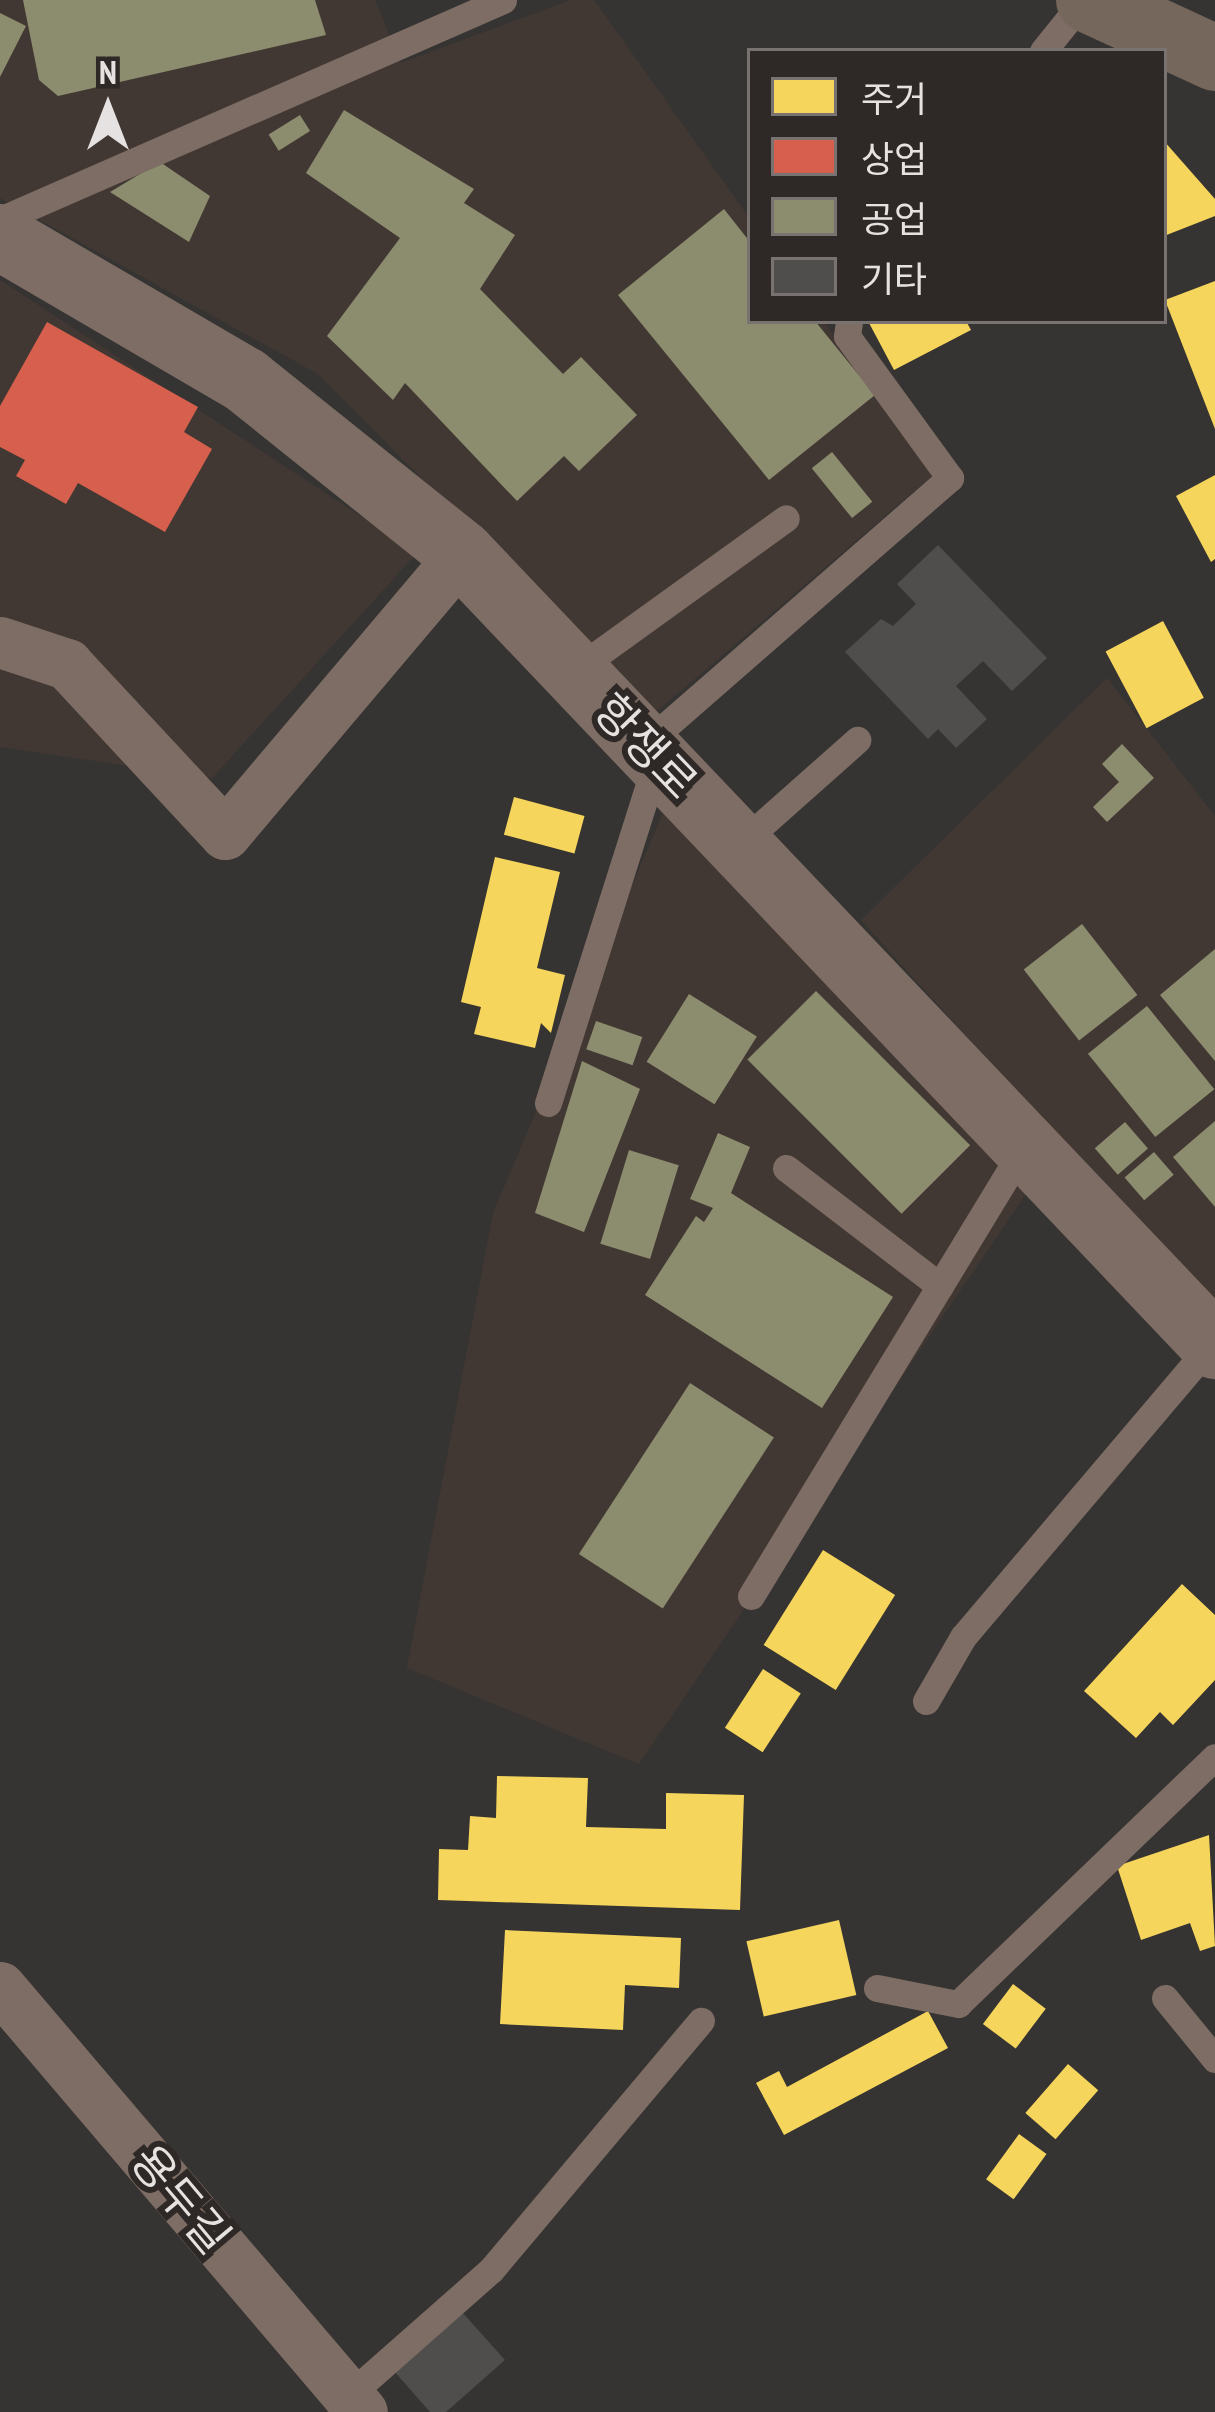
<!DOCTYPE html>
<html>
<head>
<meta charset="utf-8">
<style>
	body { margin:0 }
	#map { position:relative; width:1215px; height:2412px; overflow:hidden; background:#363432; font-family:"PT Sans Narrow","Noto Sans KR",sans-serif }
	div>[style] { position:absolute }
	[style*='--x'] { left:calc(var(--x)*1px); top:calc(var(--y)*1px); width:calc(var(--w)*1px); rotate:calc(var(--a)*1deg) }
	.built>* { inset:0; background:#423833 }
	.homes>* { inset:0; background:#f6d55c; transform-origin:0 0 }
	.shops>* { inset:0; background:#d6604d }
	.industry>* { inset:0; background:#8c8c6e; transform-origin:0 0 }
	.building>* { inset:0; background:#4f4e4d }
	.service>* { height:27px; margin:-13.5px; padding:0 13.5px; transform-origin:13.5px; border-radius:13.5px; background:#7e6d64 }
	.minor>* { height:51px; margin:-25.5px; padding:0 25.5px; transform-origin:25.5px; border-radius:25.5px; background:#7e6d64 }
	.tertiary>* { height:66px; margin:-33px; padding:0 33px; transform-origin:33px; border-radius:33px; background:#7e6d64 }
	.secondary>* { height:66px; margin:-33px; padding:0 33px; transform-origin:33px; border-radius:33px; background:#76675d }
	span { translate:-50% -50%; white-space:nowrap; text-align:center; line-height:1.15; -webkit-text-stroke:12px #2e2926; paint-order:stroke }
	.street-label { font-size:45px; color:#e6e2e1 }
	.legend { position:absolute; left:747px; top:48px; width:420px; height:276px; box-sizing:border-box; background:#2e2926; border:3px solid #787371; margin:0; padding:15px 21px; list-style:none; font-size:36px; color:#e6e2e1 }
	.legend li { display:flex; align-items:center; gap:24px; height:60px }
	.legend b { width:60px; border:3px solid #787371 }
	.north { position:absolute; left:48px; top:48px; width:120px; height:120px; -webkit-text-stroke:9px #2e2926; paint-order:stroke; rotate:0deg; font-size:33px; font-weight:700; line-height:48px; text-align:center; color:#e6e2e1 }
	.north::after { content:''; display:block; margin:auto; width:42px; height:54px; background:#e6e2e1; clip-path:polygon(50% 0,100% 100%,50% 72%,0 100%) }
</style>
</head>
<body>
<div id="map">
	<div class="built">
		<div style="clip-path:polygon(0 0,375px 0,401px 63px,571px 0,594px 0,750px 219px,750px 321px,823px 321px,933px 475px,655px 713px,318px 374px,0 198px)"></div>
		<div style="clip-path:polygon(0 280px,417px 553px,212px 778px,0 747px)"></div>
		<div style="clip-path:polygon(1107px 678px,1215px 816px,1215px 1311px,861px 920px)"></div>
		<div style="clip-path:polygon(668px 801px,1034px 1182px,639px 1764px,407px 1668px,493px 1213px)"></div>
	</div>
	<div class="homes">
		<div style="clip-path:polygon(1164px 141px,1215px 199px,1215px 216px,1164px 236px)"></div>
		<div style="clip-path:polygon(1215px 281px,1215px 429px,1165px 300px)"></div>
		<div style="clip-path:polygon(868px 321px,966px 321px,971px 330px,894px 370px)"></div>
		<div style="clip-path:polygon(1215px 475px,1215px 559px,1211px 562px,1176px 496px)"></div>
		<div style="left:1163px;top:621px;width:87px;height:65px;rotate:62deg"></div>
		<div style="left:514px;top:797px;width:73px;height:39px;rotate:15deg"></div>
		<div style="clip-path:polygon(495px 857px,560px 872px,537px 968px,565px 975px,551px 1033px,541px 1023px,535px 1048px,474px 1034px,481px 1007px,461px 1002px)"></div>
		<div style="left:823px;top:1550px;width:85px;height:112px;rotate:32deg"></div>
		<div style="clip-path:polygon(1182px 1584px,1215px 1615px,1215px 1680px,1173px 1725px,1160px 1712px,1136px 1738px,1084px 1691px)"></div>
		<div style="left:763px;top:1669px;width:45px;height:70px;rotate:33deg"></div>
		<div style="clip-path:polygon(497px 1776px,588px 1778px,586px 1827px,666px 1829px,666px 1793px,744px 1795px,740px 1910px,438px 1900px,439px 1849px,468px 1850px,470px 1816px,496px 1818px)"></div>
		<div style="clip-path:polygon(1209px 1835px,1215px 1946px,1200px 1951px,1190px 1923px,1141px 1940px,1117px 1866px)"></div>
		<div style="left:839px;top:1920px;width:77px;height:95px;rotate:77deg"></div>
		<div style="clip-path:polygon(505px 1930px,681px 1938px,679px 1988px,625px 1985px,623px 2030px,500px 2024px)"></div>
		<div style="left:1013px;top:1984px;width:41px;height:50px;rotate:37deg"></div>
		<div style="clip-path:polygon(928px 2011px,948px 2048px,784px 2135px,756px 2083px,779px 2071px,787px 2087px)"></div>
		<div style="left:1068px;top:2064px;width:40px;height:65px;rotate:41deg"></div>
		<div style="left:1019px;top:2134px;width:34px;height:56px;rotate:36deg"></div>
	</div>
	<div class="shops">
		<div style="clip-path:polygon(47px 322px,198px 407px,184px 432px,212px 449px,165px 532px,78px 483px,66px 504px,16px 476px,25px 460px,0 447px,0 406px)"></div>
	</div>
	<div class="industry">
		<div style="clip-path:polygon(23px 0,315px 0,326px 35px,58px 96px,39px 80px)"></div>
		<div style="clip-path:polygon(0 13px,26px 26px,0 77px)"></div>
		<div style="clip-path:polygon(344px 110px,474px 189px,464px 203px,515px 235px,480px 289px,563px 374px,581px 357px,637px 415px,579px 471px,564px 456px,517px 501px,405px 383px,393px 400px,327px 336px,400px 238px,306px 173px)"></div>
		<div style="left:300px;top:115px;width:19px;height:37px;rotate:58deg"></div>
		<div style="clip-path:polygon(160px 162px,210px 196px,189px 242px,110px 192px)"></div>
		<div style="clip-path:polygon(724px 209px,750px 242px,750px 321px,815px 321px,875px 395px,769px 480px,618px 295px)"></div>
		<div style="left:832px;top:452px;width:64px;height:26px;rotate:51deg"></div>
		<div style="clip-path:polygon(1122px 744px,1154px 778px,1107px 822px,1093px 807px,1119px 782px,1102px 764px)"></div>
		<div style="left:1082px;top:924px;width:90px;height:74px;rotate:52deg"></div>
		<div style="clip-path:polygon(1215px 949px,1215px 1061px,1160px 995px)"></div>
		<div style="left:816px;top:991px;width:218px;height:97px;rotate:45deg"></div>
		<div style="left:689px;top:994px;width:80px;height:80px;rotate:32deg"></div>
		<div style="left:1147px;top:1006px;width:107px;height:76px;rotate:51deg"></div>
		<div style="left:596px;top:1021px;width:49px;height:30px;rotate:19deg"></div>
		<div style="clip-path:polygon(582px 1061px,640px 1089px,584px 1232px,535px 1213px)"></div>
		<div style="clip-path:polygon(1215px 1121px,1215px 1207px,1173px 1157px)"></div>
		<div style="left:1125px;top:1122px;width:35px;height:40px;rotate:49deg"></div>
		<div style="clip-path:polygon(718px 1133px,750px 1147px,731px 1193px,893px 1297px,822px 1408px,645px 1295px,696px 1216px,704px 1222px,713px 1208px,690px 1199px)"></div>
		<div style="left:629px;top:1150px;width:52px;height:98px;rotate:17deg"></div>
		<div style="left:1154px;top:1152px;width:30px;height:39px;rotate:49deg"></div>
		<div style="left:690px;top:1383px;width:100px;height:204px;rotate:33deg"></div>
	</div>
	<div class="building">
		<div style="clip-path:polygon(938px 545px,1047px 658px,1012px 691px,983px 661px,956px 686px,987px 719px,956px 748px,938px 729px,928px 739px,845px 652px,881px 619px,893px 626px,916px 604px,897px 584px)"></div>
		<div style="clip-path:polygon(462px 2312px,505px 2360px,446px 2412px,430px 2412px,394px 2371px)"></div>
	</div>
	<div class="service">
		<div style="--x:1043;--y:51;--w:65;--a:-51.2"></div>
		<div style="--x:0;--y:220;--w:549;--a:-23.62"></div>
		<div style="--x:574;--y:671;--w:261;--a:-35.8"></div>
		<div style="--x:645;--y:744;--w:405;--a:-41.1"></div>
		<div style="--x:950;--y:478;--w:175;--a:-126"></div>
		<div style="--x:847;--y:336;--w:15;--a:-82"></div>
		<div style="--x:740;--y:844;--w:157;--a:-41.6"></div>
		<div style="--x:548;--y:1103;--w:358;--a:-72.4"></div>
		<div style="--x:786;--y:1168;--w:194;--a:37.5"></div>
		<div style="--x:751;--y:1596;--w:527;--a:-58.66"></div>
		<div style="--x:926;--y:1701;--w:74;--a:-60"></div>
		<div style="--x:963;--y:1637;--w:385;--a:-49.7"></div>
		<div style="--x:877;--y:1988;--w:83;--a:11.2"></div>
		<div style="--x:958;--y:2004;--w:356;--a:-43.9"></div>
		<div style="--x:1165;--y:1998;--w:79;--a:50.7"></div>
		<div style="--x:348;--y:2396;--w:191;--a:-41.4"></div>
		<div style="--x:491;--y:2270;--w:326;--a:-49.9"></div>
	</div>
	<div class="minor">
		<div style="--x:0;--y:642;--w:71;--a:18.2"></div>
		<div style="--x:67;--y:664;--w:232;--a:47.1"></div>
		<div style="--x:225;--y:834;--w:367;--a:-49.8"></div>
		<div style="--x:0;--y:1987;--w:558;--a:49.58"></div>
	</div>
	<div class="tertiary">
		<div style="--x:0;--y:237;--w:284;--a:30.3"></div>
		<div style="--x:245;--y:380;--w:278;--a:38.7"></div>
		<div style="--x:462;--y:554;--w:1093;--a:46.45"></div>
	</div>
	<div class="secondary">
		<div style="--x:1089;--y:0;--w:139;--a:24.7"></div>
	</div>
	<div class="street-label">
		<span style="left:646px;top:746px;rotate:46deg">항쟁로</span>
		<span style="left:181px;top:2199px;rotate:50deg">용두길</span>
	</div>
	<ul class="legend">
	<li><b style="height:33px;background:#f6d55c"></b>주거</li>
	<li><b style="height:33px;background:#d6604d"></b>상업</li>
	<li><b style="height:33px;background:#8c8c6e"></b>공업</li>
	<li><b style="height:33px;background:#4f4e4d"></b>기타</li>
	</ul>
	<div class="north">N</div>
</div>
</body>
</html>
